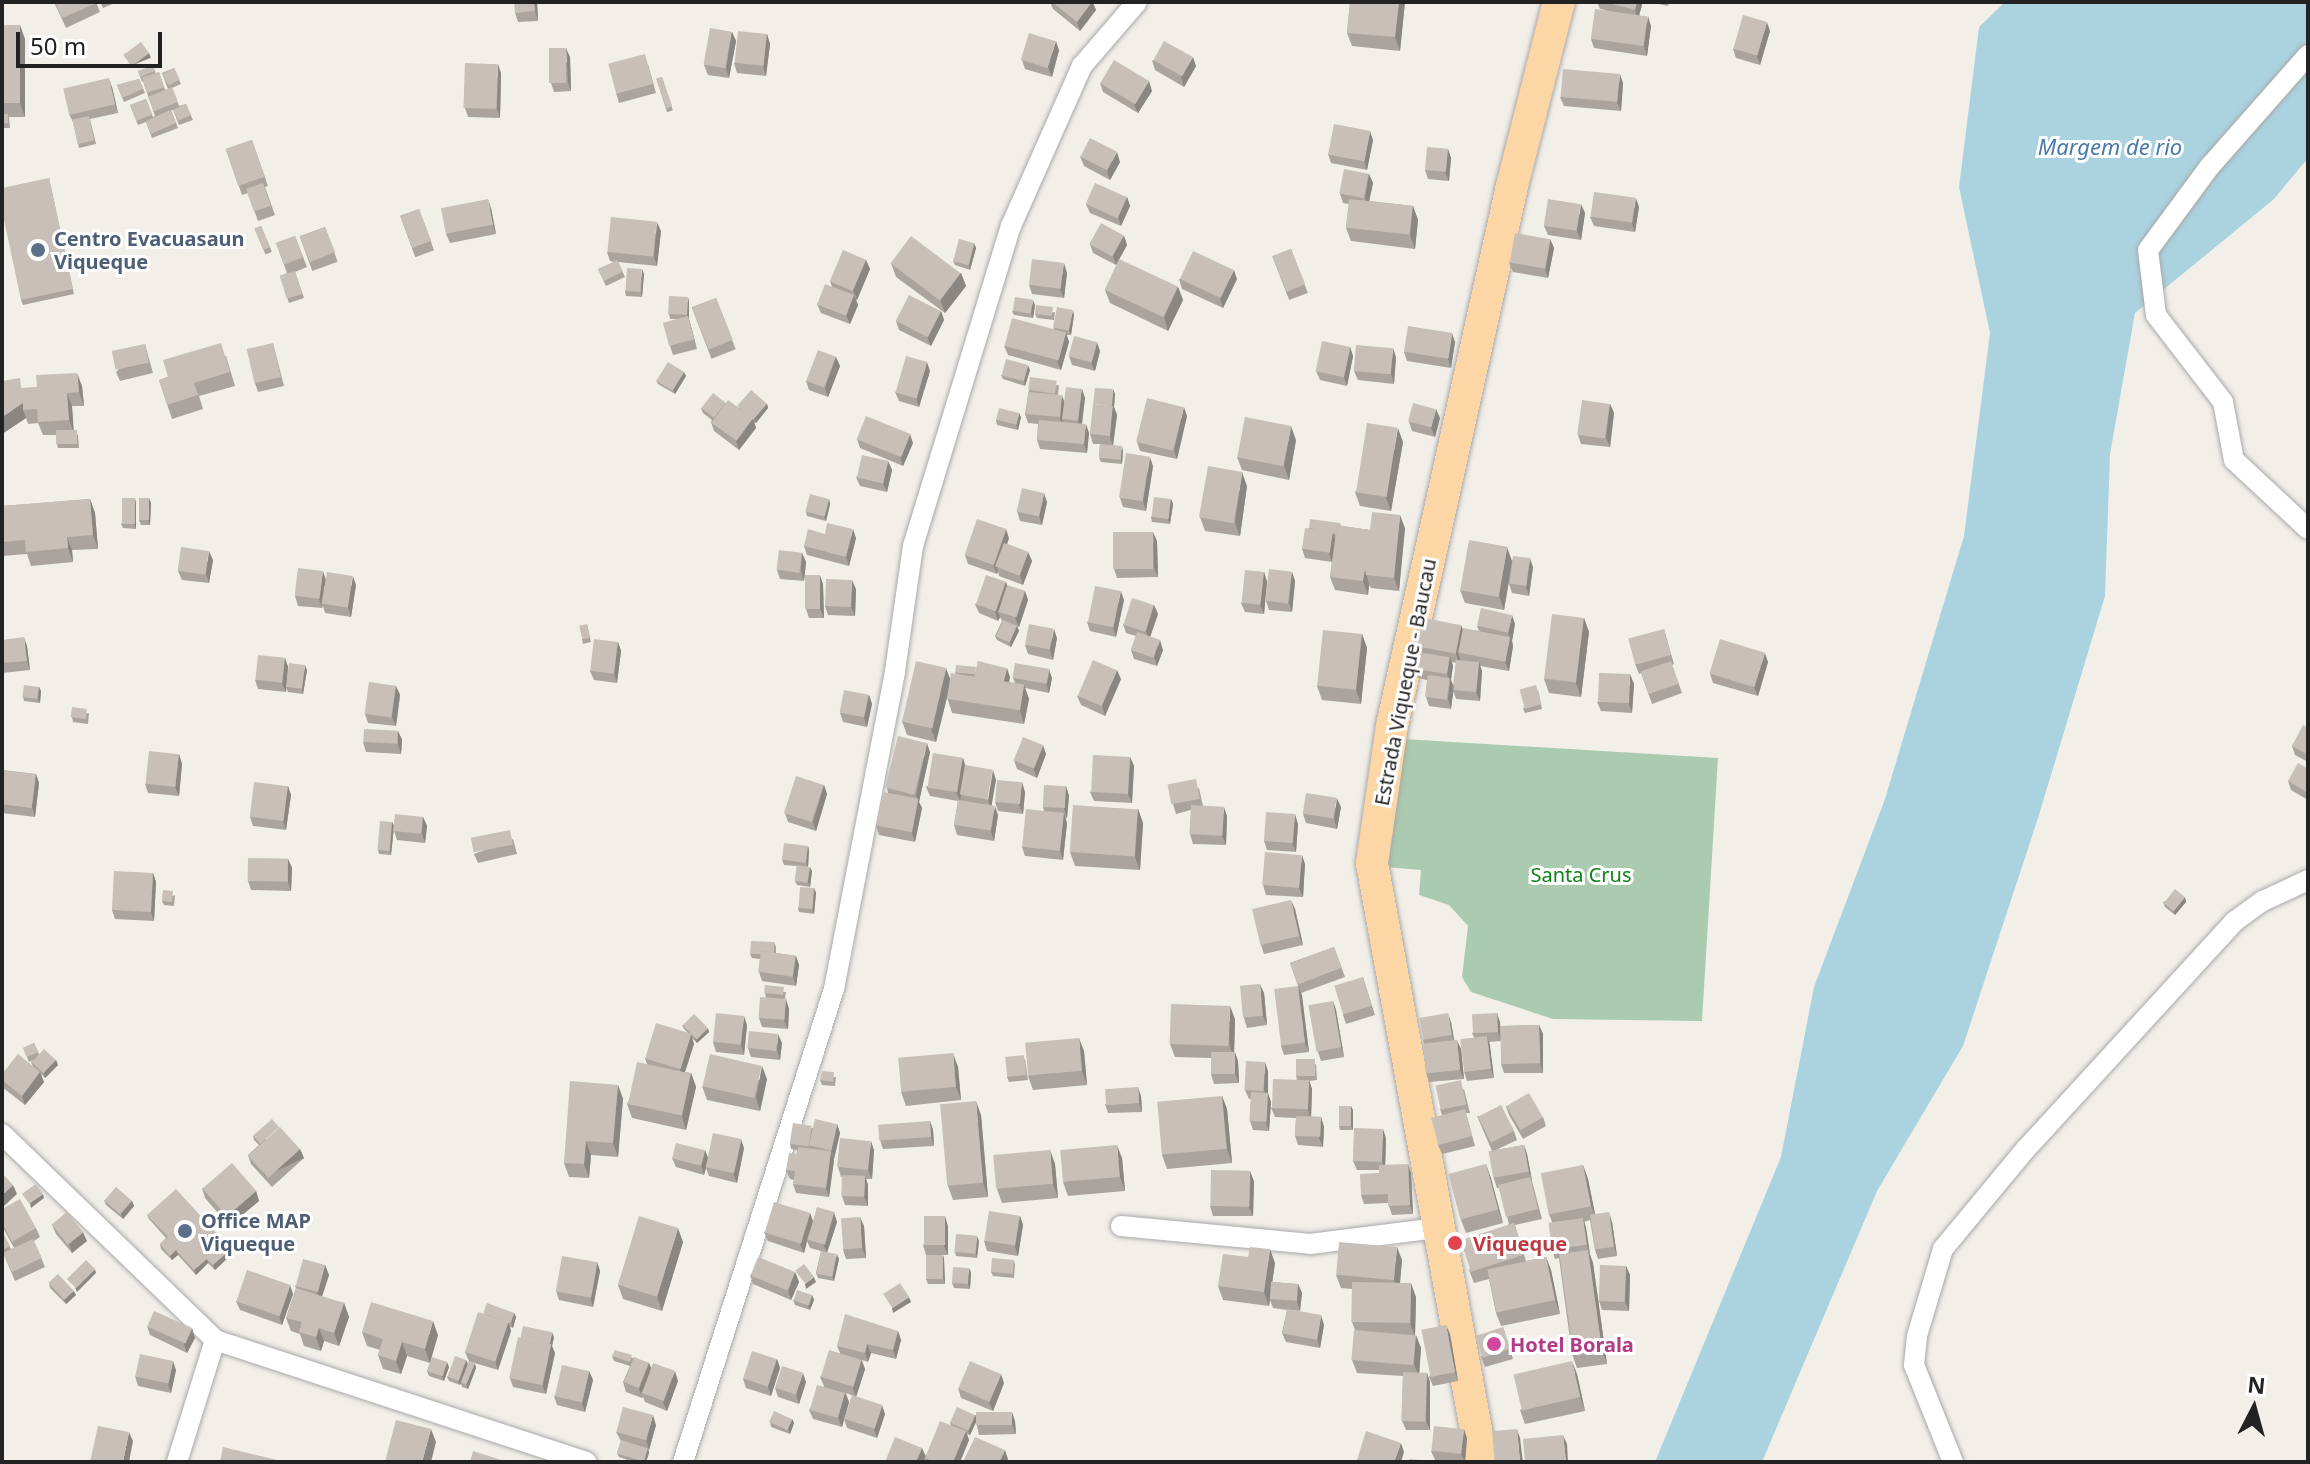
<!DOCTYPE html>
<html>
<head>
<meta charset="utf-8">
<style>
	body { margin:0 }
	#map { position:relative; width:2310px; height:1464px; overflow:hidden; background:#f2efe9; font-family:"Noto Sans",sans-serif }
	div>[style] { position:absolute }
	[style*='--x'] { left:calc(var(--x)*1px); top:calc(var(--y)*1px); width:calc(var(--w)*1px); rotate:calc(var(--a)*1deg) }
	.cemetery>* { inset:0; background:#aacbaf }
	.water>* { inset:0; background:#aad3df }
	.roads { filter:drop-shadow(0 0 2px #a9a9a9) drop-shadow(0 0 2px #a9a9a9) }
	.minor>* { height:20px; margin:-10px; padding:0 10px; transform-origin:10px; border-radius:10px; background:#fff }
	.primary>* { height:32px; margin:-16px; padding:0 16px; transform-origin:16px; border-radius:16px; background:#fcd6a4 }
	.wall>* { inset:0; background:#aba49e; transform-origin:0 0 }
	.shaded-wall>* { inset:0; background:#8b8681; transform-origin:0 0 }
	.building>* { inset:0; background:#c7bfb8; transform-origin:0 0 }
	.dots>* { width:22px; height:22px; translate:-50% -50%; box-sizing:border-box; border:4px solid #fff; border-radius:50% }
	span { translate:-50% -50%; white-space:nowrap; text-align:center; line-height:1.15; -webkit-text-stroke:6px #fff; paint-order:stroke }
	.service-label { font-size:20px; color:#4e5e75; font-weight:700 }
	.left { translate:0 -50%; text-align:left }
	.street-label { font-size:20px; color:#222 }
	.park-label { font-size:20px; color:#0c8416 }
	.health-label { font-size:20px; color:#be3a42; font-weight:700 }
	.hotel-label { font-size:20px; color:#b23c85; font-weight:700 }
	.water-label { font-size:22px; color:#4a7aab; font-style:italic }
	.frame { position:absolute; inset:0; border:4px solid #222; pointer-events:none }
	.north { position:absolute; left:2214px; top:1368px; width:80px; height:80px; -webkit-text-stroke:6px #fff; paint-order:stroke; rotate:6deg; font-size:22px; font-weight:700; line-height:32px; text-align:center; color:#222 }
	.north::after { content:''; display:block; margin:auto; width:28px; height:36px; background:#222; clip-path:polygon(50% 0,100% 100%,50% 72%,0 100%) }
	.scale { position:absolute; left:16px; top:32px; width:146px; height:36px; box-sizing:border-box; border:4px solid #222; border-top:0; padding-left:10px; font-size:24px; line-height:28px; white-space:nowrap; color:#222; -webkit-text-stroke:6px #fff; paint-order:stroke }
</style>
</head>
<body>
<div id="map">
	<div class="cemetery">
		<div style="clip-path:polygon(1404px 739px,1718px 758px,1702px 1021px,1553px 1019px,1471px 992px,1462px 977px,1468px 926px,1449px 905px,1419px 895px,1421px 870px,1385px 867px)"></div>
	</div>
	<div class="water">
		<div style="clip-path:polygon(2005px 2px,2308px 2px,2308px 158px,2274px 199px,2135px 313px,2110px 454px,2105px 596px,2038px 818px,1963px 1046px,1877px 1191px,1762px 1462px,1655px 1462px,1781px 1157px,1814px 987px,1885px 799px,1964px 536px,1990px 333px,1959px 187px,1979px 27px)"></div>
	</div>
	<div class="roads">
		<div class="minor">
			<div style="--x:2308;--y:55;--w:148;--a:131.4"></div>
			<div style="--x:2210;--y:166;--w:104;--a:126.4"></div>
			<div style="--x:2148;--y:250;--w:65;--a:83"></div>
			<div style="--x:2156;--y:315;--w:110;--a:52.4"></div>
			<div style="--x:2223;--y:402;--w:59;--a:79.3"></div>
			<div style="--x:2234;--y:460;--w:101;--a:43"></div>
			<div style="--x:2;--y:1134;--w:296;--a:44"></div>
			<div style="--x:215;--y:1340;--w:391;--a:18.2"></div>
			<div style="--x:1121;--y:1226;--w:190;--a:5.4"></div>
			<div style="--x:1310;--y:1244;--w:127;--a:-7.2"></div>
			<div style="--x:177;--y:1462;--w:128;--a:-72.7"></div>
			<div style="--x:683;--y:1462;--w:497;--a:-72.3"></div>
			<div style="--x:834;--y:989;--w:324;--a:-79.1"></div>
			<div style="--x:895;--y:671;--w:126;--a:-81.8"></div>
			<div style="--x:913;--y:546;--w:335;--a:-73"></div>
			<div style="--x:1011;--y:226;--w:175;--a:-66.1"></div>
			<div style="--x:1082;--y:66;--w:84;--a:-49.3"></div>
			<div style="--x:1953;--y:1462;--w:105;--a:-111.9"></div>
			<div style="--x:1914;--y:1365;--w:29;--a:-84"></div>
			<div style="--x:1917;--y:1336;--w:91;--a:-73.4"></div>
			<div style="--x:1943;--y:1249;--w:129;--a:-50.4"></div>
			<div style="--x:2025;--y:1150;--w:311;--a:-47.5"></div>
			<div style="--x:2235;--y:921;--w:34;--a:-36"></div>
			<div style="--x:2263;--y:901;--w:50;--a:-25"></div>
		</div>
		<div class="primary">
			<div style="--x:1482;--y:1462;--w:609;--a:-100.41"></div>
			<div style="--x:1372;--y:863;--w:138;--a:-81.7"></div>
			<div style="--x:1392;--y:726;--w:553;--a:-77.47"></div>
			<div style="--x:1512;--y:186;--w:190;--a:-75.7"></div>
		</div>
	</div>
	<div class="wall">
		<div style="clip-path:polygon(54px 2px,96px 2px,100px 12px,66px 28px)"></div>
		<div style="clip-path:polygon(100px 2px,117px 2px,103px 8px)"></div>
		<div style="clip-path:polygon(537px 2px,538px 21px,518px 22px,515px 13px)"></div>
		<div style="clip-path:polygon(1050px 2px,1093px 2px,1096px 10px,1080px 31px,1053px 9px)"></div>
		<div style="clip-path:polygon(1350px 2px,1405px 2px,1400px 51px,1352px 46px,1347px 33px)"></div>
		<div style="clip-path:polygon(1597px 2px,1641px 2px,1642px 5px,1639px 15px,1651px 26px,1647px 56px,1594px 48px,1591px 39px,1605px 10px,1600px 9px)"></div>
		<div style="clip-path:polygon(1649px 2px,1669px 2px,1668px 6px)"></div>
		<div style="clip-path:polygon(2px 25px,25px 39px,25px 117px,9px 117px,10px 128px,2px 128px)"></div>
		<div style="clip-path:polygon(1770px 31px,1760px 65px,1736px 58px,1733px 49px)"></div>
		<div style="clip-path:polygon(732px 32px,736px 41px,729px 78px,708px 75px,704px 65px)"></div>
		<div style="clip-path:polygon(767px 34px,770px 44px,766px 76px,737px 73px,734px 63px)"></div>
		<div style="clip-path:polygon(1059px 50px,1052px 77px,1025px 69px,1022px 60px)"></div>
		<div style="clip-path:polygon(570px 57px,571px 91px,554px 92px,551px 83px)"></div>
		<div style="clip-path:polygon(1152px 60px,1196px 66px,1184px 87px,1155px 70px)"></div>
		<div style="clip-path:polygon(648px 64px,656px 93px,619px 103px,616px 93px)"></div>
		<div style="clip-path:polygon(153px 66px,156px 74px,159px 72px,165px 90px,168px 89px,162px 73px,174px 68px,181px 84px,172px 88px,179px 106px,186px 104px,193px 120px,179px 125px,173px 110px,171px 110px,178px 128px,152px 138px,146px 122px,138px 125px,130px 105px,146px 99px,153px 117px,155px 116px,143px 81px,142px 82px,138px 71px)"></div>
		<div style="clip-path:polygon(501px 73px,500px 118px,468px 117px,465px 108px)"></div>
		<div style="left:662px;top:77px;width:35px;height:6px;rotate:72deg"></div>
		<div style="clip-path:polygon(139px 79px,145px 93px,124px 102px,117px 85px)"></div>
		<div style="clip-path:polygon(1100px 83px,1152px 91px,1138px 113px,1103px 92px)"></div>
		<div style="clip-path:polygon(1623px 83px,1621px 111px,1564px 106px,1560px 97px)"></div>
		<div style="clip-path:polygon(112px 87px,118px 113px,90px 119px,96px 144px,79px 148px,73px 122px,69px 114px)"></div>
		<div style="clip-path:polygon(252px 140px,268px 186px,265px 187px,275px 215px,258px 221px,248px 193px,242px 195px,226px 149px)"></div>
		<div style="clip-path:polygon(1373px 140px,1367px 170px,1331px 163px,1328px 154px)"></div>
		<div style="clip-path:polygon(1448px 149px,1451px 158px,1449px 181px,1428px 179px,1425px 170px)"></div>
		<div style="clip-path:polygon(1080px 156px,1120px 162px,1110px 180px,1084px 166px)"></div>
		<div style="clip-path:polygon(1369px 174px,1373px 183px,1369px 201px,1413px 206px,1418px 220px,1415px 249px,1351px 241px,1346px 228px,1349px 204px,1343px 203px,1340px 194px)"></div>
		<div style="clip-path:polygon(49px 178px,74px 294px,23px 305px,21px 300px)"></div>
		<div style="clip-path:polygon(1127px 197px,1130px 206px,1121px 226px,1090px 213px,1086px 204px)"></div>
		<div style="clip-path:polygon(1639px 207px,1635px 232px,1594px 226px,1590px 217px)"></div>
		<div style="clip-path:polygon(491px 208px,496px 234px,450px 243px,446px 234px)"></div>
		<div style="left:419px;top:209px;width:44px;height:20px;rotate:70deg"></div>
		<div style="clip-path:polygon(1585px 213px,1581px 240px,1548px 235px,1544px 226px)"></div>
		<div style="left:261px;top:226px;width:28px;height:7px;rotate:67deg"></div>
		<div style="left:325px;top:227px;width:37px;height:27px;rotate:70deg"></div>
		<div style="clip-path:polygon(661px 231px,657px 266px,618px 262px,625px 277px,606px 286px,598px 269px,614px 262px,610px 261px,607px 252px)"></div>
		<div style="clip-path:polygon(295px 236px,307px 267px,295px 272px,304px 298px,289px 303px,280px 276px,287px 273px,276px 243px)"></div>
		<div style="clip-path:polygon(1124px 236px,1127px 245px,1116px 265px,1093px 253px,1090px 244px)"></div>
		<div style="clip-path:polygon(1550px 239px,1554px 248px,1548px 278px,1513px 272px,1509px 262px)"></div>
		<div style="clip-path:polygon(974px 243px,976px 248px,970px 270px,955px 265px,953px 261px)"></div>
		<div style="left:1291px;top:249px;width:47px;height:20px;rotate:69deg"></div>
		<div style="clip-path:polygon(866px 260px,870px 269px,857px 300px,856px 299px,858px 305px,850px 324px,821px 313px,817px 304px,832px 287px,830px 281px)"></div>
		<div style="clip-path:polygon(891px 263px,961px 273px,966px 286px,945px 313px,896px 277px)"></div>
		<div style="clip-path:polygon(1067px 273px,1064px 298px,1032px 294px,1029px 285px)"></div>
		<div style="clip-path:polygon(644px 274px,642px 297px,626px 296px,625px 291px)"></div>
		<div style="clip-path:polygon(1179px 279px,1237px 279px,1223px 308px,1182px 289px)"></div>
		<div style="clip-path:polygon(1178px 287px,1183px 300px,1168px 331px,1110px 303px,1105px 290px)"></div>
		<div style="left:716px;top:298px;width:55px;height:26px;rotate:69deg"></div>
		<div style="clip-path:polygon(689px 301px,689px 319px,697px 349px,673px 355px,670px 346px,678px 319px,670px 319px,669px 314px)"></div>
		<div style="clip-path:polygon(1035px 305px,1033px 318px,1014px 315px,1012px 311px)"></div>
		<div style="clip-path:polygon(941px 311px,944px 320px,931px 346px,899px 330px,896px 321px)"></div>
		<div style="clip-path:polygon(1055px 312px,1054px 320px,1037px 318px,1035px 314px)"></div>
		<div style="clip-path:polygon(1074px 315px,1071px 335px,1066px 335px,1069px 342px,1061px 370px,1008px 355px,1004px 346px,1054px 329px,1053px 328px)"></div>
		<div style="clip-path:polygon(1455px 342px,1451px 368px,1407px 361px,1404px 352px)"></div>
		<div style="clip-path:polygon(273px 343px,284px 386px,258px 392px,255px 383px)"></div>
		<div style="clip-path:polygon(145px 344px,153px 373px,120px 381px,116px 372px)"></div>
		<div style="clip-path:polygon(1350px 347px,1353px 356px,1347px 386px,1320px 380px,1316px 371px)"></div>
		<div style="clip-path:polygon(1100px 351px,1095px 371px,1072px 365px,1069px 356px)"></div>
		<div style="clip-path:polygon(226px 356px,235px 386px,199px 396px,203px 409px,172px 419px,159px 380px)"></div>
		<div style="clip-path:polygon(836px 357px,840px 366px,828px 397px,809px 390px,806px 381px)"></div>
		<div style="clip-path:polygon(1396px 357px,1394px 384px,1358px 380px,1354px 371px)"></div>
		<div style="clip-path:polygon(1030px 370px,1025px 386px,1003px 379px,1001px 375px)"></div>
		<div style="clip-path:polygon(930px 371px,919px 407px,899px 401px,895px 392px)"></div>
		<div style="clip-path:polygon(686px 376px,675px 394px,658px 384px,656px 380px)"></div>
		<div style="clip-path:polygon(1059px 385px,1058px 395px,1064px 402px,1082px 389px,1085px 398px,1082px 424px,1089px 433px,1087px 453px,1040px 449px,1037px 440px,1038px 424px,1028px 423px,1025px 414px,1029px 390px)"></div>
		<div style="clip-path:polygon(82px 386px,84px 406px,72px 406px,73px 430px,78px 435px,79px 448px,58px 448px,57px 444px,56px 435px,43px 435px,38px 423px,28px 424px,26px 418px,2px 434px,23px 388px)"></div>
		<div style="clip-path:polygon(1115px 394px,1114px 407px,1117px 415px,1113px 445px,1123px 451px,1122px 464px,1101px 462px,1099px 458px,1100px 444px,1093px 444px,1090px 434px)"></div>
		<div style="clip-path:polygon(726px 403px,739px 408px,767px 404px,768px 408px,756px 423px,754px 422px,756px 428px,739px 450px,714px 431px,711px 422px,712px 420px,703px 413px,701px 408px)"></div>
		<div style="clip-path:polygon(1610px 404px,1614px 413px,1610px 447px,1581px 444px,1578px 435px)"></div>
		<div style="clip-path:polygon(1187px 416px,1177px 459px,1140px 451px,1137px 442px)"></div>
		<div style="clip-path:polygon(1021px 417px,1018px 430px,997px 425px,996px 420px)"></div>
		<div style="clip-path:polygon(1440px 418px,1435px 437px,1412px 431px,1409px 422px)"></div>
		<div style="clip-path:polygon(857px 439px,913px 443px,903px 466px,860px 448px)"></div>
		<div style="clip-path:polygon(1296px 440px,1289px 480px,1242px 470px,1237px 457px)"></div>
		<div style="clip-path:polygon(1403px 442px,1391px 511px,1360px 506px,1355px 492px)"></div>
		<div style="clip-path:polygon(888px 461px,892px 470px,887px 492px,860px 486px,856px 477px)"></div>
		<div style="clip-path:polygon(1153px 466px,1146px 511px,1123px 507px,1120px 498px)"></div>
		<div style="clip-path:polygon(1247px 486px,1240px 536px,1205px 531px,1200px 517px)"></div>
		<div style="clip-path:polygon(90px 499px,95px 513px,98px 549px,72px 550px,73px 562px,31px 566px,27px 554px,3px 556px,2px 506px)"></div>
		<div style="clip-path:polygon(829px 499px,830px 504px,826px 521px,807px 516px,806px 512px)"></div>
		<div style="clip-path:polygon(1171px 499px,1173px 504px,1170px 524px,1152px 522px,1151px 517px)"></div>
		<div style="clip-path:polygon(1047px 502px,1042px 525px,1020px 521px,1017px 511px)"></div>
		<div style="clip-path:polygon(136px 503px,136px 529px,123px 528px,121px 524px)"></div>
		<div style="clip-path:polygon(151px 503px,150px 525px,141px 525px,139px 520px)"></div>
		<div style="clip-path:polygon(1340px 523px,1341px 526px,1370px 530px,1405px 528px,1399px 591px,1371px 588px,1369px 585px,1368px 595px,1335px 590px,1330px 577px,1332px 562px,1305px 558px,1302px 549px,1309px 528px)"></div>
		<div style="clip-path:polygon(825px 534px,856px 538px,849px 566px,807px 555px,804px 546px)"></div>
		<div style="clip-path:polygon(1009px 538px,1007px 544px,1028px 552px,1032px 561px,1023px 585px,999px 576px,998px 571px,997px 574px,968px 564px,965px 555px)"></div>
		<div style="clip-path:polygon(1157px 541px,1158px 577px,1117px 578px,1114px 569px)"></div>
		<div style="clip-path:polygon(802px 553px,806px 562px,804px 581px,780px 579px,777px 570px)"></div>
		<div style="clip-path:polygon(213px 560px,209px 583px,182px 580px,178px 571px)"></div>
		<div style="clip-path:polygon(1512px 560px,1533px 567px,1529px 596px,1512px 593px,1509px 584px,1510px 577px,1504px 610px,1465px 603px,1460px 590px)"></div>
		<div style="clip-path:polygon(1264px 572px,1267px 582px,1264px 614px,1245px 612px,1241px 603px)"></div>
		<div style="clip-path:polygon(1292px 572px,1295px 581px,1292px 612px,1269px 610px,1266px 601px)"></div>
		<div style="clip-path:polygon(1006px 582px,1007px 587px,1025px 591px,1028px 600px,1019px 627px,1017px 626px,1019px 631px,1011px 647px,997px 640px,995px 636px,1002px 621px,1000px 617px,998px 621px,979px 613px,975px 604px)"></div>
		<div style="clip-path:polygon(823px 584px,824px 618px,809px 618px,806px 609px)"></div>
		<div style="clip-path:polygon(356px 585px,351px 617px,325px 613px,323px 606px,322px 608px,298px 606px,295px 596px)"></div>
		<div style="clip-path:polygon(856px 589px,855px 616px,828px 615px,825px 606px)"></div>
		<div style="clip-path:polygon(1124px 600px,1116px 637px,1090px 631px,1087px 622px)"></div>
		<div style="clip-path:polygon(1154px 605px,1158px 614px,1150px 637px,1163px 650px,1157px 666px,1134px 659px,1131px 650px,1136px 636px,1126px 633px,1123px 624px)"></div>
		<div style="clip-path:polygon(1584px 618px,1589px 632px,1581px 697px,1549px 693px,1544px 679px)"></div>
		<div style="clip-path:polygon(587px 624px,591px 642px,583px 644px,582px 639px)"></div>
		<div style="clip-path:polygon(evenodd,1515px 624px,1512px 641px,1513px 646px,1509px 671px,1480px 666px,1482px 671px,1480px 701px,1456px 699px,1453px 690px,1451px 709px,1429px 706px,1426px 697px,1427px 680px,1418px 678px,1415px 669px,1417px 655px,1414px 646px,1463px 629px,1479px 631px,1477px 626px,1515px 624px,1452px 662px,1456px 663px,1453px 687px,1451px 680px,1453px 666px,1452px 662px)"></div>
		<div style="clip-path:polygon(1664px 629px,1674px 664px,1672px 665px,1682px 693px,1652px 704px,1641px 673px,1639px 674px,1635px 664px)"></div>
		<div style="clip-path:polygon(1362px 634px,1367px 648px,1361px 704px,1322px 700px,1317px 686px)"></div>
		<div style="clip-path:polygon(1057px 638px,1053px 660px,1028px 654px,1025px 645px)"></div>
		<div style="clip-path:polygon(2px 640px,27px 646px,30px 670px,2px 673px)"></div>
		<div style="clip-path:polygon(618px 642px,621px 651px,617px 683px,594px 680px,590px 671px)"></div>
		<div style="clip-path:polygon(285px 658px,288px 667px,286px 692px,258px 689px,255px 680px)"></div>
		<div style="clip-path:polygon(1768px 662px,1758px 696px,1713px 683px,1710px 674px)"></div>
		<div style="clip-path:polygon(307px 670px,303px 694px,288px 692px,286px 687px)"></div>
		<div style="clip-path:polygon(955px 672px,1010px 677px,1009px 682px,1015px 683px,1013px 678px,1052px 678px,1049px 693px,1025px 688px,1029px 699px,1024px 724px,952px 713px,947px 697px,936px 742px,907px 735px,902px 721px,956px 674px)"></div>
		<div style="clip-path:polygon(1121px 679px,1105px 716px,1081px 705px,1077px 696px)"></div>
		<div style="clip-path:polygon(1634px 684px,1632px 713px,1601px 711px,1597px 702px)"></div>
		<div style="clip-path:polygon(396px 686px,400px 695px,396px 726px,368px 723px,365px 714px)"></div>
		<div style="clip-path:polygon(39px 687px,41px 691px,40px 703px,24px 701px,23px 697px)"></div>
		<div style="clip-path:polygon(1538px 690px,1542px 709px,1525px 713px,1523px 709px)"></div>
		<div style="clip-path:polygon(869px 695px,872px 704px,867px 727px,843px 722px,840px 713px)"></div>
		<div style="clip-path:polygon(89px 713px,88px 724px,73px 722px,72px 717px)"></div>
		<div style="clip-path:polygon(2308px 728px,2308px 762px,2295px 755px,2292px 746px)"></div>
		<div style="clip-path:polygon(398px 731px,402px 740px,401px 754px,366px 752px,363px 742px)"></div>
		<div style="clip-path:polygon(930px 752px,919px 802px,922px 808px,915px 842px,879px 835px,876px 825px,888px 793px,887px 788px)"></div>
		<div style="clip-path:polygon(179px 754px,182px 764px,179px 796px,148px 793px,145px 784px)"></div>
		<div style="clip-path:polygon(1046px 754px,1037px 778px,1017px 769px,1014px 760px)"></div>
		<div style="clip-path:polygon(1130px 757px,1134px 766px,1132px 803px,1094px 801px,1090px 792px)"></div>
		<div style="clip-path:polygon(963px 758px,965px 766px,998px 815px,994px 841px,957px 835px,954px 825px,958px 801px,930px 796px,926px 787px)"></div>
		<div style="clip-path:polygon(2308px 769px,2308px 800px,2291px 790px,2288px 781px)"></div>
		<div style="clip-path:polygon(2px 770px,36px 774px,39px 783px,35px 817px,2px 813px)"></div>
		<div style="clip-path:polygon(824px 785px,827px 794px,816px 831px,788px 822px,785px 813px)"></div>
		<div style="clip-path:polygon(288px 786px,291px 795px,286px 830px,253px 826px,250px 817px)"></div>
		<div style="clip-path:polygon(1066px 786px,1069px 796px,1067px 818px,1065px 818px,1067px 823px,1063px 860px,1025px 856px,1022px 847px,1044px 811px,1043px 807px)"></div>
		<div style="clip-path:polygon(1199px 788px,1203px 806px,1227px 816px,1226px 845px,1193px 844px,1190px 834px,1191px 810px,1176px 814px,1173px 804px)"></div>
		<div style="clip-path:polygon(1025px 792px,1023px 814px,998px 811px,995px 802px)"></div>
		<div style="clip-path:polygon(1341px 807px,1337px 829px,1306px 823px,1303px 814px)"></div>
		<div style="clip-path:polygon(1138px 809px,1143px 823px,1140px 870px,1075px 866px,1070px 852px)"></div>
		<div style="clip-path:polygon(423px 817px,427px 826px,425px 843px,397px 840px,394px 831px)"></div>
		<div style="clip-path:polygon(392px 822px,394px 826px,391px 855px,379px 854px,378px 850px)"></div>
		<div style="clip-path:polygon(1298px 824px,1296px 852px,1267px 850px,1264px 841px)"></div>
		<div style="clip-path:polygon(513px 839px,517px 854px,478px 863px,474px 854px)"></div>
		<div style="clip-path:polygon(808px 846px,809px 850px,808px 867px,812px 871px,810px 887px,797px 885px,795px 881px,797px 866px,784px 865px,782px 860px)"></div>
		<div style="clip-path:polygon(288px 859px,292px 868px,291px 891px,251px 890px,248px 881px)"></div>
		<div style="clip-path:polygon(1305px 864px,1303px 897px,1266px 895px,1263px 885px)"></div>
		<div style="clip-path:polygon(153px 873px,156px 882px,154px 921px,115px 919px,112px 910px)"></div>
		<div style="clip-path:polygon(814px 888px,816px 893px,814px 914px,799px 912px,798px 908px)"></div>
		<div style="clip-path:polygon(175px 895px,174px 906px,164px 905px,162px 901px)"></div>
		<div style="clip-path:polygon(2185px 897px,2186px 902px,2175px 915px,2165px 907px,2163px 902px)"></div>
		<div style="clip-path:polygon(1295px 909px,1303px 945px,1264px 954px,1261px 945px)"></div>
		<div style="clip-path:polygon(774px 942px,776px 947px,776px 953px,796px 956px,799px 965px,796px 986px,762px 981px,759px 972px,760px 959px,752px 958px,750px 954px)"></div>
		<div style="clip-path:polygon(1334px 947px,1345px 977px,1301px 993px,1309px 1052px,1284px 1055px,1281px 1046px,1298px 986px,1290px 963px)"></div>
		<div style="clip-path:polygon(1363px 977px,1375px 1015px,1346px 1024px,1343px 1015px)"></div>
		<div style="clip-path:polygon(786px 992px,785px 999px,789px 1009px,788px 1029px,762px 1027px,759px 1018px,766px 998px,765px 993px)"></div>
		<div style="clip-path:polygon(1264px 993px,1267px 1025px,1247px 1028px,1244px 1018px)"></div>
		<div style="clip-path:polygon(1333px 1001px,1336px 1010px,1344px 1057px,1321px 1061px,1318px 1052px)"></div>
		<div style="clip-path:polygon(1497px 1013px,1500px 1026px,1539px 1025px,1543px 1034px,1543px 1073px,1504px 1073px,1501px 1064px,1501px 1041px,1489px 1042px,1494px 1078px,1467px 1081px,1464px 1072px,1474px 1037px,1472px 1033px)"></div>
		<div style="clip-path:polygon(1235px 1019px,1234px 1052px,1238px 1061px,1239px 1083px,1214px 1084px,1211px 1074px,1211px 1058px,1175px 1057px,1170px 1044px)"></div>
		<div style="clip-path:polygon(1451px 1022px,1454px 1040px,1461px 1049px,1464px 1079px,1429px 1082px,1426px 1073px,1424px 1044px,1423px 1040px)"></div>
		<div style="clip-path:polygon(682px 1025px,709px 1032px,697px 1043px,692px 1038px,694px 1044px,685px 1072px,691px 1073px,696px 1087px,686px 1130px,632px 1118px,627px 1104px,647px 1064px,645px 1058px,688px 1033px,684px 1029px)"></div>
		<div style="clip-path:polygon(747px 1025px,744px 1055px,716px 1052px,713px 1042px)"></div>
		<div style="clip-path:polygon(34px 1043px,39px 1054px,56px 1060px,58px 1065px,45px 1078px,40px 1073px,44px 1082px,25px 1105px,2px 1087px,2px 1074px,33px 1067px,31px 1062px,33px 1060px,29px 1062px,23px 1048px)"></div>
		<div style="clip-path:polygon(782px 1043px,780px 1060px,751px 1057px,748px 1048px)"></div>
		<div style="clip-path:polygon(1084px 1051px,1087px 1085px,1033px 1090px,1028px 1076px)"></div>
		<div style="clip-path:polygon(1025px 1059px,1028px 1080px,1009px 1082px,1007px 1077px)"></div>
		<div style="clip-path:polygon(1316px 1064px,1317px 1080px,1309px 1081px,1312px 1089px,1311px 1117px,1321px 1117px,1324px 1127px,1323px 1147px,1298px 1145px,1295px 1136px,1296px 1118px,1275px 1117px,1271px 1108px,1297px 1079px,1296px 1076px)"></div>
		<div style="clip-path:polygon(958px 1067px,961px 1100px,906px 1106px,901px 1092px)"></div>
		<div style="clip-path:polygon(1268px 1071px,1268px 1093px,1271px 1102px,1269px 1131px,1253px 1130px,1250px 1121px,1251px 1099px,1249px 1099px,1245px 1090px)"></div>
		<div style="clip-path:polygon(836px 1077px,835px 1086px,822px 1085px,820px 1080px)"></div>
		<div style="clip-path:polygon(767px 1079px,760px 1111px,707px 1100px,702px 1086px)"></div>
		<div style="clip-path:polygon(618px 1085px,623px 1099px,618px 1157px,591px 1155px,589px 1178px,569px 1177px,564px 1163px)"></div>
		<div style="clip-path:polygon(1464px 1089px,1470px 1113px,1466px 1113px,1475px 1146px,1442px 1154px,1438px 1145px,1442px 1115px,1440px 1109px)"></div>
		<div style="clip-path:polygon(1141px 1096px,1142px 1112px,1108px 1113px,1105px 1104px)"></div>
		<div style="clip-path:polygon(1222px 1096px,1227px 1109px,1232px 1163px,1167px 1169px,1162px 1155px)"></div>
		<div style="clip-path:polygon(1506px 1106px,1543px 1117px,1546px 1126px,1523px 1139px,1509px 1115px)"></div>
		<div style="clip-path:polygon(1353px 1110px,1353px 1130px,1340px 1130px,1339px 1126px)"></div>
		<div style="clip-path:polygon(981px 1115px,988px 1197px,953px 1200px,948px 1186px)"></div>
		<div style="clip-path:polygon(1477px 1116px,1514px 1131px,1517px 1140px,1496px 1150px,1524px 1145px,1527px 1154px,1532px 1181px,1542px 1219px,1515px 1225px,1526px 1261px,1546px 1257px,1551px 1270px,1560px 1314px,1501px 1326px,1496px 1313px,1489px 1279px,1474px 1283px,1469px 1270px,1509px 1224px,1499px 1188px,1497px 1188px,1494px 1179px,1492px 1151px)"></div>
		<div style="clip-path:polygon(930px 1121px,933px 1130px,934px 1146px,883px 1149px,880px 1140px)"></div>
		<div style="clip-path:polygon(837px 1124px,840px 1133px,834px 1159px,829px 1197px,796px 1193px,793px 1184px,794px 1180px,790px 1179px,786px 1170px,797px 1154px,797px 1150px,791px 1149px,790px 1144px,812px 1128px)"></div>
		<div style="clip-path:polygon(253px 1136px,300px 1149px,304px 1158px,272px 1187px,251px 1164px,248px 1155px,259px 1145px,254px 1140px)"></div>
		<div style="clip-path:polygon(1386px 1138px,1385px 1165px,1411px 1173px,1413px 1214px,1392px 1215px,1388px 1203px,1364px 1204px,1361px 1195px,1379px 1173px,1379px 1170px,1357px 1170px,1353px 1161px)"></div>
		<div style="clip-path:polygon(744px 1148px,737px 1183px,709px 1176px,706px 1168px,704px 1175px,676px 1167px,672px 1158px,705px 1150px,708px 1157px)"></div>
		<div style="clip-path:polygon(874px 1150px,872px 1179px,866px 1179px,868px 1185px,868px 1206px,845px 1205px,842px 1196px,842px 1177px,841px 1177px,838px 1167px)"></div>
		<div style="clip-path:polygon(1122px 1158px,1125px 1191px,1068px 1196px,1063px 1182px)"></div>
		<div style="clip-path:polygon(1055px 1164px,1058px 1198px,1002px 1203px,997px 1189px)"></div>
		<div style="clip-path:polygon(1486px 1164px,1503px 1223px,1466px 1233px,1461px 1220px)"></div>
		<div style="clip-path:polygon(1583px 1165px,1588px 1179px,1595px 1214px,1612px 1222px,1617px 1256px,1598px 1259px,1595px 1250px,1590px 1220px,1584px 1222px,1590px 1254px,1593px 1263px,1607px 1364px,1577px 1368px,1572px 1354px,1559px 1258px,1555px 1259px,1552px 1250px,1552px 1222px,1549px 1214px)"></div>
		<div style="clip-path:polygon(1254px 1181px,1253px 1216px,1213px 1216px,1210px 1206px)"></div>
		<div style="clip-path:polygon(202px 1188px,256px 1191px,259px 1201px,229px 1226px,205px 1198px)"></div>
		<div style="clip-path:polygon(104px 1200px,132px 1201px,134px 1206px,123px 1219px,106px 1205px)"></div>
		<div style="clip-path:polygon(2px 1209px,36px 1228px,40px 1237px,34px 1241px,45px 1267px,15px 1281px,4px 1255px,2px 1256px,2px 1231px,11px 1249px,14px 1248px,2px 1226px)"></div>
		<div style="clip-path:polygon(810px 1213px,813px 1221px,837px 1222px,827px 1252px,839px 1259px,834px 1281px,818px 1278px,816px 1273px,821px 1251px,810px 1248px,807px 1241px,804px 1253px,768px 1241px,764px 1232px)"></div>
		<div style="clip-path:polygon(147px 1215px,233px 1253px,215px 1270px,208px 1263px,196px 1275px,178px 1255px,172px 1260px,161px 1249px,160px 1244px,166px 1238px,149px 1219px)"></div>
		<div style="clip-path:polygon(1020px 1216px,1023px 1225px,1018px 1256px,987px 1251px,984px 1241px)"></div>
		<div style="clip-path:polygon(52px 1225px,87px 1241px,72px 1253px,56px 1234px)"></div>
		<div style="clip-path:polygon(864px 1226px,866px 1258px,846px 1259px,843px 1250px)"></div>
		<div style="clip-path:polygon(948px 1226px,948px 1255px,943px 1255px,944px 1259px,945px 1284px,928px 1284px,926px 1279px,926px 1255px,923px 1245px)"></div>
		<div style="clip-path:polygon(979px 1241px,977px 1258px,956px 1256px,955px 1252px)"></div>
		<div style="clip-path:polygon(683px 1242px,662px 1311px,623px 1299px,618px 1285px)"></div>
		<div style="clip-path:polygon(1014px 1260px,1015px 1265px,1014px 1278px,993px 1276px,991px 1272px)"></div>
		<div style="clip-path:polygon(1402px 1260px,1400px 1283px,1416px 1297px,1415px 1335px,1421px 1348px,1419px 1373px,1427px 1373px,1430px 1382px,1430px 1430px,1406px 1430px,1402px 1421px,1403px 1376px,1357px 1373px,1352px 1360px,1355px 1330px,1352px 1322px,1352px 1289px,1341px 1288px,1336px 1275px)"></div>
		<div style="clip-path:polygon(597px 1262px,600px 1271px,593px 1307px,559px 1300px,556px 1291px)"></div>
		<div style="clip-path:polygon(1275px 1263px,1272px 1282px,1298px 1284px,1302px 1293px,1300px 1311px,1291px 1310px,1324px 1325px,1320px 1348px,1286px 1342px,1282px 1333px,1287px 1310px,1273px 1308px,1270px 1300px,1269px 1306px,1223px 1300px,1218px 1286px)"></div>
		<div style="clip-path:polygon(325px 1265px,329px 1275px,322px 1297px,344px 1303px,349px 1317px,339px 1346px,324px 1341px,321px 1351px,304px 1346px,300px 1334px,291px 1331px,286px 1318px,296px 1288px,295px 1286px)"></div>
		<div style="clip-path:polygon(1626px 1266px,1630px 1275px,1629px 1311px,1602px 1310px,1599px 1301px)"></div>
		<div style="clip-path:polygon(795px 1272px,799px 1282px,791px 1300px,753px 1284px,750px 1275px)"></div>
		<div style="clip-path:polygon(971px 1272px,970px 1289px,954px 1288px,952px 1283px)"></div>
		<div style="clip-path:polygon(49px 1283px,76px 1295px,66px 1304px,50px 1288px)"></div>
		<div style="clip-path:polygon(293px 1294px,282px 1325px,240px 1310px,236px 1301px)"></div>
		<div style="clip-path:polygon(812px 1295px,814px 1300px,810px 1310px,795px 1305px,793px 1300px)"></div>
		<div style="clip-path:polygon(514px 1313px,516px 1317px,513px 1328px,510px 1327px,511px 1331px,498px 1370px,471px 1362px,476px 1368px,468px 1389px,462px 1387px,461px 1383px,460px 1385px,449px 1381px,447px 1377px,466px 1360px,468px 1364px,469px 1361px,465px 1352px,484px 1314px)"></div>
		<div style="clip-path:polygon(147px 1326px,195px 1338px,187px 1353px,150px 1335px)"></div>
		<div style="clip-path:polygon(1503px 1327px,1513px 1359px,1485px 1367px,1481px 1357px)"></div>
		<div style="clip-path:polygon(898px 1331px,901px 1340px,896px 1359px,871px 1353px,868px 1362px,862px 1360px,865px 1369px,856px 1397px,846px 1393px,849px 1402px,842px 1427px,813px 1419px,809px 1410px,824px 1386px,820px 1377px,840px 1353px,837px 1346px)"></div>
		<div style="clip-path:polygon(362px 1332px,438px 1335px,430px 1361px,449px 1367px,444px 1381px,429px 1376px,427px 1371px,430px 1363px,407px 1356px,401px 1374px,383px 1369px,378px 1355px,380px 1350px,367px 1346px)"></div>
		<div style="clip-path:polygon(1450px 1334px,1458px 1381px,1433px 1386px,1429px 1377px)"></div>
		<div style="clip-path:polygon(554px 1337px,552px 1346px,555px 1353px,546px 1394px,513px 1387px,510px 1378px)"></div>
		<div style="clip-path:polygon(612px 1356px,633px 1358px,649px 1363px,651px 1368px,678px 1381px,667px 1411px,645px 1402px,643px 1397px,642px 1398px,626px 1392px,623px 1382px,630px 1366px,614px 1361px)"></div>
		<div style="clip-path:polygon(777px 1359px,780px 1368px,771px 1396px,746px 1388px,743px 1379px)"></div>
		<div style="clip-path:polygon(176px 1370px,171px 1393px,138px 1386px,135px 1376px)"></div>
		<div style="clip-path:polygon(589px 1371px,593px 1380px,585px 1412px,557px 1405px,554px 1396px)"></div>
		<div style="clip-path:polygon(1577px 1374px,1585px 1411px,1525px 1424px,1520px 1410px)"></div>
		<div style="clip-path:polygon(806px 1382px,799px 1404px,778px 1397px,775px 1388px)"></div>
		<div style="clip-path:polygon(1004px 1383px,993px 1411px,961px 1398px,958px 1388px)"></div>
		<div style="clip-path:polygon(885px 1414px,877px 1438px,847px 1428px,844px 1419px)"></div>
		<div style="clip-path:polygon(975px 1415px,1015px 1421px,1016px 1434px,979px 1435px,976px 1422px,970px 1435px,967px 1434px,969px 1440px,960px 1462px,926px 1462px,925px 1459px,923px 1462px,885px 1462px,922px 1448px,925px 1456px,951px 1425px,950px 1422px)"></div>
		<div style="clip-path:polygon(792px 1419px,794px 1423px,790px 1434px,771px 1427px,770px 1422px)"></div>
		<div style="clip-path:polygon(656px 1425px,649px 1450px,648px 1449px,649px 1453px,646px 1462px,633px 1462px,619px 1457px,617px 1453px,621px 1441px,616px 1432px)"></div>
		<div style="clip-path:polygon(1467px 1438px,1465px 1462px,1435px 1460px,1431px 1451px)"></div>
	</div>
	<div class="shaded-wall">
		<div style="clip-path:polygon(534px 2px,537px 2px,538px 21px,535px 11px)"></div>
		<div style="clip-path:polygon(1092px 2px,1096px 10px,1080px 31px,1077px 22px)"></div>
		<div style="clip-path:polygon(1399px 2px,1405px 2px,1400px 51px,1395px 37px)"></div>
		<div style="clip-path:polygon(1637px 2px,1641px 2px,1642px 5px,1638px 19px,1635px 10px)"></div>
		<div style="clip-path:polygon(1648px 16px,1651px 26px,1647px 56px,1644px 46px)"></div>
		<div style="clip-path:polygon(1767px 22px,1770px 31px,1760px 65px,1757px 56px)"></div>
		<div style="clip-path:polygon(20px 25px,25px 39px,25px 117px,20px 103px)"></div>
		<div style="clip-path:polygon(732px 32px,736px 41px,729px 78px,726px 69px)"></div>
		<div style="clip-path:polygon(767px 34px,770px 44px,766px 76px,763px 67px)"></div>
		<div style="clip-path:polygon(1056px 41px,1059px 50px,1052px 77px,1048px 67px)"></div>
		<div style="clip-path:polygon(566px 48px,570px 57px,571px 91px,568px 82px)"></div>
		<div style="left:149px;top:53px;width:5px;height:22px;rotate:68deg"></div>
		<div style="clip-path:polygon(1193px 57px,1196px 66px,1184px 87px,1181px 77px)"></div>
		<div style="clip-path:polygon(498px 64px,501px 73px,500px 118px,497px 109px)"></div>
		<div style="clip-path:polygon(1620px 74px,1623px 83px,1621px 111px,1617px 102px)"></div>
		<div style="clip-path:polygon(109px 78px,112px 87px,118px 113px,115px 104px)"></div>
		<div style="clip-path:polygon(1149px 81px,1152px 91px,1138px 113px,1134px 104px)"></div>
		<div style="clip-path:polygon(1370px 131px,1373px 140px,1367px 170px,1364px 161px)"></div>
		<div style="clip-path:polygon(1448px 149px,1451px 158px,1449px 181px,1445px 172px)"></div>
		<div style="clip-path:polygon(1117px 152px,1120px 162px,1110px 180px,1107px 171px)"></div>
		<div style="clip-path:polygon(1369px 174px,1373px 183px,1368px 207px,1365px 198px)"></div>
		<div style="clip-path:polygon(1127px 197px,1130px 206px,1121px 226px,1118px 217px)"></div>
		<div style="clip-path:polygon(1636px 198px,1639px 207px,1635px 232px,1632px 223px)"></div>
		<div style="clip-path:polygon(488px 199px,491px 208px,496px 234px,493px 225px)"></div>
		<div style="clip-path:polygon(1581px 204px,1585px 213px,1581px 240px,1577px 231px)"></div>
		<div style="clip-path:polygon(1413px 206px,1418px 220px,1415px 249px,1410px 235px)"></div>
		<div style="clip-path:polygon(657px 222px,661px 231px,657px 266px,654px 257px)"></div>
		<div style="clip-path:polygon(1124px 236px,1127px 245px,1116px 265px,1113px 256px)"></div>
		<div style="clip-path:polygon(1550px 239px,1554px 248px,1548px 278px,1545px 269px)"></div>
		<div style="clip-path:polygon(974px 243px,976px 248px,970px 270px,969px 265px)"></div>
		<div style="clip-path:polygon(866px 260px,870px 269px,857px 300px,853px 290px)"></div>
		<div style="clip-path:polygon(1064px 263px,1067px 273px,1064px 298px,1060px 289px)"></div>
		<div style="clip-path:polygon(642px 269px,644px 274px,642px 297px,641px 292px)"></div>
		<div style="clip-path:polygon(1234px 270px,1237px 279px,1223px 308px,1220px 299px)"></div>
		<div style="clip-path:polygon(961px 273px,966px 286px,945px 313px,940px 300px)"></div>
		<div style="clip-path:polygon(1178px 287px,1183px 300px,1168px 331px,1164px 317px)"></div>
		<div style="clip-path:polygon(854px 295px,858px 305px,850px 324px,846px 315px)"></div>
		<div style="clip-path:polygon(688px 297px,689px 301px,689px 319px,697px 349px,687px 315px)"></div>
		<div style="clip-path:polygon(1033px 300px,1035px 305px,1033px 318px,1031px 314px)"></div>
		<div style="clip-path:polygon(1073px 310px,1074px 315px,1071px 335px,1069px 331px)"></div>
		<div style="clip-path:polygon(941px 311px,944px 320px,931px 346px,927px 337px)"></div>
		<div style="clip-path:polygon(1066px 332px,1069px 342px,1061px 370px,1057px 361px)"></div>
		<div style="clip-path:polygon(1452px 333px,1455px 342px,1451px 368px,1448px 359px)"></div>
		<div style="clip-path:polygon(1097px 342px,1100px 351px,1095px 371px,1091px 362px)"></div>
		<div style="clip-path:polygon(1350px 347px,1353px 356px,1347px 386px,1344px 377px)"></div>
		<div style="clip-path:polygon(1393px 348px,1396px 357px,1394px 384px,1391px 374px)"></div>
		<div style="clip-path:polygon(836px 357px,840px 366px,828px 397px,825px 388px)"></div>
		<div style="clip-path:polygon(927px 362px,930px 371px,919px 407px,916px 398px)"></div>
		<div style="clip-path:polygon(1028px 365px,1030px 370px,1025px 386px,1024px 381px)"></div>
		<div style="clip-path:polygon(684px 372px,686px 376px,675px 394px,673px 390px)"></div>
		<div style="clip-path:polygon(77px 373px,82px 386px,84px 406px,79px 392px)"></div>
		<div style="clip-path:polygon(1082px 389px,1085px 398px,1081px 430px,1078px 421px)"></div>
		<div style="clip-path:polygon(1113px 389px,1115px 394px,1114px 407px,1117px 415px,1113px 446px,1110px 437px)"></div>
		<div style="clip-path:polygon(67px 393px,72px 406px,74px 433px,69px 420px)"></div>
		<div style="clip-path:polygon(1062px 395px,1065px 404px,1062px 419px,1063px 427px,1060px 418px)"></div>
		<div style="clip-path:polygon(23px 403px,23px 410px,26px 418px,2px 434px,2px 417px)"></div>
		<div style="clip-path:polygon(767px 404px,768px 408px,756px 423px,754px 419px)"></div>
		<div style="clip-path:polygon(1610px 404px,1614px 413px,1610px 447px,1606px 438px)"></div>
		<div style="clip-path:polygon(1184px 407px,1187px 416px,1177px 459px,1174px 450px)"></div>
		<div style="clip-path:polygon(1436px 409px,1440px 418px,1435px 437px,1431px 428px)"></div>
		<div style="clip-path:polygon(1019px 413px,1021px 417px,1018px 430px,1016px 425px)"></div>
		<div style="clip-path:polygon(753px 418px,756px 428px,739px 450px,736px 441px)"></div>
		<div style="clip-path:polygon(1086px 424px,1089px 433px,1087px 453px,1084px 444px)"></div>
		<div style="clip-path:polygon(1291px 426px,1296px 440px,1289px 480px,1284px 466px)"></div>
		<div style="clip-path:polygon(1398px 428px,1403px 442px,1391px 511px,1386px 498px)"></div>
		<div style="clip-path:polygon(910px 434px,913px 443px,903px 466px,900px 457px)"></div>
		<div style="clip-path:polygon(1122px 446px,1123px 451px,1122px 464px,1121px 460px)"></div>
		<div style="clip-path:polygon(1150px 457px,1153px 466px,1146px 511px,1143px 501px)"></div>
		<div style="clip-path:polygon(888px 461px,892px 470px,887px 492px,883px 483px)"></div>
		<div style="clip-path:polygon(1242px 472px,1247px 486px,1240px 536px,1235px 523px)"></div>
		<div style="clip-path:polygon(1044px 493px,1047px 502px,1042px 525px,1039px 516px)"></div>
		<div style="clip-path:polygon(135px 498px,136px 503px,136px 529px,134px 524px)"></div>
		<div style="clip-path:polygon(149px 498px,151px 503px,150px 525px,148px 520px)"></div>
		<div style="clip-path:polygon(90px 499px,95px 513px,98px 549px,93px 535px)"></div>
		<div style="clip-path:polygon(829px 499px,830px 504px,826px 521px,824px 517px)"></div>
		<div style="clip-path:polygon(1171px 499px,1173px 504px,1170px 524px,1168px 520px)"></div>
		<div style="clip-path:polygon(1400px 515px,1405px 528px,1399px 591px,1394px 578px)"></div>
		<div style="clip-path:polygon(853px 529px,856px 538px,849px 566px,846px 557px)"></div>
		<div style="clip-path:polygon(1006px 529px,1009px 538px,999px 568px,996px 567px,998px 571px,997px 574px,993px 565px)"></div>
		<div style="clip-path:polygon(1153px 532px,1157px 541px,1158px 577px,1154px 568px)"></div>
		<div style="clip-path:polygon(1333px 532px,1336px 542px,1332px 563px,1329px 553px)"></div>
		<div style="clip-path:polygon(67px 537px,72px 550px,73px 562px,68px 548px)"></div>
		<div style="clip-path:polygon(1507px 547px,1512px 561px,1504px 610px,1499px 596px)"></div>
		<div style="clip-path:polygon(209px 551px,213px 560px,209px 583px,206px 574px)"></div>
		<div style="clip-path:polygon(1028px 552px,1032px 561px,1023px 585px,1020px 576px)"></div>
		<div style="clip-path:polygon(802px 553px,806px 562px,804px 581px,801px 572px)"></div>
		<div style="clip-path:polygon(1530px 558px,1533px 567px,1529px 596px,1526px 587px)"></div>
		<div style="clip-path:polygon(1365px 569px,1369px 585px,1368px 595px,1363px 581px)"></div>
		<div style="clip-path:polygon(323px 571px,326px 580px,321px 603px,322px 608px,319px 599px)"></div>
		<div style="clip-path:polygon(1264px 572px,1267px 582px,1264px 614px,1260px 605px)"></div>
		<div style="clip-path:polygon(1292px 572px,1295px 581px,1292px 612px,1289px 603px)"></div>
		<div style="clip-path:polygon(820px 575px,823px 584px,824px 618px,820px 609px)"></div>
		<div style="clip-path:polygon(353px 576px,356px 585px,351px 617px,348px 607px)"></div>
		<div style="clip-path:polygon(852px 580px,856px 589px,855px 616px,851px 607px)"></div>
		<div style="clip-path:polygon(1006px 582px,1009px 592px,998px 612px,1000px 617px,998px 621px,995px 611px)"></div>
		<div style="clip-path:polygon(1025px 591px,1028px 600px,1019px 627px,1015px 618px)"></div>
		<div style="clip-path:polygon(1121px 591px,1124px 600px,1116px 637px,1113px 627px)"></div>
		<div style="clip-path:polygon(1154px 605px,1158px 614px,1149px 640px,1146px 631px)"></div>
		<div style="clip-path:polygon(1512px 615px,1515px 624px,1512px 641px,1513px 646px,1509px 671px,1505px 662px,1510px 638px,1508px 633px)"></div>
		<div style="clip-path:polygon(1584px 618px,1589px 632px,1581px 697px,1576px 683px)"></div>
		<div style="clip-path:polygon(1461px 625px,1465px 634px,1458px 653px,1460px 658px,1459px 663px,1456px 654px)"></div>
		<div style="clip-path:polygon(1017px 626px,1019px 631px,1011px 647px,1009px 642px)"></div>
		<div style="clip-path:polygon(1054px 629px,1057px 638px,1053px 660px,1050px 650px)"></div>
		<div style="clip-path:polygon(1362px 634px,1367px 648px,1361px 704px,1356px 690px)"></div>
		<div style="clip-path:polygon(24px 637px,27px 646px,30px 670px,27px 661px)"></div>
		<div style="clip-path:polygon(1160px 640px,1163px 650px,1157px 666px,1154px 657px)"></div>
		<div style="clip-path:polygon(618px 642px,621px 651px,617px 683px,614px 674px)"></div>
		<div style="clip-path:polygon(1765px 653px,1768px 662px,1758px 696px,1754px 687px)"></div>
		<div style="clip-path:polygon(1450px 657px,1453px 666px,1451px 680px,1454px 687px,1451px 709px,1448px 699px,1450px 682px,1447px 674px)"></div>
		<div style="clip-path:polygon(285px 658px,288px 667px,286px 692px,282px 683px)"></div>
		<div style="clip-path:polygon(1479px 662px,1482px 671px,1480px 701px,1476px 692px)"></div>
		<div style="clip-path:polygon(305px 665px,307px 670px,303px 694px,302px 689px)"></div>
		<div style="clip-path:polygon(946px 668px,951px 681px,936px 742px,931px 729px)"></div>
		<div style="clip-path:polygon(1007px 668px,1010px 677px,1007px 692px,1003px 682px)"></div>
		<div style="clip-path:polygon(1049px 669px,1052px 678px,1049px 693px,1046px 683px)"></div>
		<div style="clip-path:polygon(1117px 670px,1121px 679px,1105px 716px,1102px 706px)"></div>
		<div style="clip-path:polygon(1630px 674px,1634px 684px,1632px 713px,1629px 704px)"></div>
		<div style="clip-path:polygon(1024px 685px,1029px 699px,1024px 724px,1020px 711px)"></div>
		<div style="clip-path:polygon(396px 686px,400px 695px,396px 726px,392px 717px)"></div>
		<div style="clip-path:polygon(39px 687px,41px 691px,40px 703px,38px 699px)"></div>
		<div style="clip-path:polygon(869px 695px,872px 704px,867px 727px,864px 718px)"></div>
		<div style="clip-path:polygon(398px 731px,402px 740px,401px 754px,398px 744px)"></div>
		<div style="clip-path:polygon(927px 743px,930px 752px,919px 802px,922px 808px,915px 842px,912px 833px,918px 801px,916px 795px)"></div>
		<div style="clip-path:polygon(1043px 745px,1046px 754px,1037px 778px,1033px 768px)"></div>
		<div style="clip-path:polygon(179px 754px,182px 764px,179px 796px,175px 787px)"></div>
		<div style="clip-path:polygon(1130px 757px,1134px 766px,1132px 803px,1128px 794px)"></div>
		<div style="clip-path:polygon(963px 758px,966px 768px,960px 801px,956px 792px)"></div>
		<div style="clip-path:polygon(993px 770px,996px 780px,991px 809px,988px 800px)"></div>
		<div style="clip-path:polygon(36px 774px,39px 783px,35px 817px,32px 807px)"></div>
		<div style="clip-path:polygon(1022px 782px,1025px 792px,1023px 814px,1019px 805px)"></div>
		<div style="clip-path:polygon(824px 785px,827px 794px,816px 831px,813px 822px)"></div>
		<div style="clip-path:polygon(288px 786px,291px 795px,286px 830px,283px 821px)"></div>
		<div style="clip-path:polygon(1066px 786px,1069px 796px,1067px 818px,1064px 809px)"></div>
		<div style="clip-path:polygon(1337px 798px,1341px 807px,1337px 829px,1334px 819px)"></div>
		<div style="clip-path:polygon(995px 806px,998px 815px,994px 841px,991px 832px)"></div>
		<div style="clip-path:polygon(1224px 807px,1227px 816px,1226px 845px,1222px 836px)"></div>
		<div style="clip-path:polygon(1138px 809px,1143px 823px,1140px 870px,1135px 857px)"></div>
		<div style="clip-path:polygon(1064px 813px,1067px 823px,1063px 860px,1060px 851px)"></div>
		<div style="clip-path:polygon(1295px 814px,1298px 824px,1296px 852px,1292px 843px)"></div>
		<div style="clip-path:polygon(423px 817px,427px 826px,425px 843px,422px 834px)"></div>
		<div style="clip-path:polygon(392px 822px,394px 826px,391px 855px,390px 851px)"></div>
		<div style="clip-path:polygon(808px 846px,809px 850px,808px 867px,806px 863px)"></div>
		<div style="clip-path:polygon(1302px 855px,1305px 864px,1303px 897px,1299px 888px)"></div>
		<div style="clip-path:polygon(288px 859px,292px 868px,291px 891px,288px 882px)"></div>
		<div style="clip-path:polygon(810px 867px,812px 871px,810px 887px,808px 882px)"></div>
		<div style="clip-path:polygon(153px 873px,156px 882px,154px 921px,151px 912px)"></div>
		<div style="clip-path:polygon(814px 888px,816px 893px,814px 914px,812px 909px)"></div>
		<div style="clip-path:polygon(2185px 897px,2186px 902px,2175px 915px,2173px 910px)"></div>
		<div style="clip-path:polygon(1291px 900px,1295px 909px,1303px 945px,1299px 936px)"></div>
		<div style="clip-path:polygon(796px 956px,799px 965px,796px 986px,793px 977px)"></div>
		<div style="clip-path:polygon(1260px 984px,1264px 993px,1267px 1025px,1263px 1016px)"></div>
		<div style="clip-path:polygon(1298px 986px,1302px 995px,1309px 1052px,1305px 1043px)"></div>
		<div style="clip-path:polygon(786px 999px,789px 1009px,788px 1029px,784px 1020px)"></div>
		<div style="clip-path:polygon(1333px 1001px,1336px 1010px,1344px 1057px,1341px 1047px)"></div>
		<div style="clip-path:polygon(1230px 1006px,1235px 1019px,1234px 1058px,1229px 1044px)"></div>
		<div style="clip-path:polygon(1448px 1013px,1451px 1022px,1455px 1045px,1452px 1035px)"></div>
		<div style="clip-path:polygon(1497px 1013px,1500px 1022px,1501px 1041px,1498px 1032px)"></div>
		<div style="clip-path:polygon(744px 1016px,747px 1025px,744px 1055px,741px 1045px)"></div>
		<div style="clip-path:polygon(1539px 1025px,1543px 1034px,1543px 1073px,1540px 1063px)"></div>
		<div style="clip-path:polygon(708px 1028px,709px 1032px,697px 1043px,695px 1039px)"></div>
		<div style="clip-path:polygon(691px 1034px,694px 1044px,683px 1078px,680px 1069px)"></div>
		<div style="clip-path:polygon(778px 1034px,782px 1043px,780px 1060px,777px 1050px)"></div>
		<div style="clip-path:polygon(1487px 1036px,1490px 1045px,1494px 1078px,1491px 1069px)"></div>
		<div style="clip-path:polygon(1079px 1038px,1084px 1051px,1087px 1085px,1082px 1071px)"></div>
		<div style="clip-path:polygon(1457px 1040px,1461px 1049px,1464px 1079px,1460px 1070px)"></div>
		<div style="clip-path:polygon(1235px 1052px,1238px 1061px,1239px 1083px,1235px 1074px)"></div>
		<div style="clip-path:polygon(953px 1053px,958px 1067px,961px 1100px,956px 1087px)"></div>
		<div style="clip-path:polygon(56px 1060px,58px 1065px,45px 1078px,44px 1073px)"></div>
		<div style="clip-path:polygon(1265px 1062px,1268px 1071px,1268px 1093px,1271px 1102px,1269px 1131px,1266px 1122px,1267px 1099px,1264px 1090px)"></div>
		<div style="clip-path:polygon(762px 1066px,767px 1079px,760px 1111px,756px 1098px)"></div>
		<div style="clip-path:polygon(40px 1072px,44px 1082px,25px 1105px,22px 1096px)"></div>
		<div style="clip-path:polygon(691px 1073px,696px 1087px,686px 1130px,682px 1116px)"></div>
		<div style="clip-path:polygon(1309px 1080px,1312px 1089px,1311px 1119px,1308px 1110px)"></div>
		<div style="clip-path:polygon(618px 1085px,623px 1099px,618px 1157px,613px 1143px)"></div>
		<div style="clip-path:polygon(1138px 1087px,1141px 1096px,1142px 1112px,1139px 1103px)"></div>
		<div style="clip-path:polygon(1222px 1096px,1227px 1109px,1232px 1163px,1227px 1149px)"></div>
		<div style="clip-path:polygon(976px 1101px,981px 1115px,988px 1197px,983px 1183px)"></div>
		<div style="clip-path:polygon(1351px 1106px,1353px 1110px,1353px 1130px,1351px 1126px)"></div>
		<div style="clip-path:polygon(1321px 1117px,1324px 1127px,1323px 1147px,1319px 1138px)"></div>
		<div style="clip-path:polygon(930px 1121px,933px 1130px,934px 1146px,931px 1137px)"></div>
		<div style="clip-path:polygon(837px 1124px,840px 1133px,834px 1159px,831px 1150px)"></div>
		<div style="clip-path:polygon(1383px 1129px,1386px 1138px,1385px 1170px,1382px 1161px)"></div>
		<div style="clip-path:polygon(741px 1139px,744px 1148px,737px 1183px,733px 1173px)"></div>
		<div style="clip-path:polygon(586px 1141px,591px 1155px,589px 1178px,584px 1164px)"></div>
		<div style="clip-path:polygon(871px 1141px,874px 1150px,872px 1179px,868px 1170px)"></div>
		<div style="clip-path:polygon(1117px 1145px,1122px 1158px,1125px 1191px,1120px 1177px)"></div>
		<div style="clip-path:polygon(1524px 1145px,1527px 1154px,1532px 1181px,1529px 1172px)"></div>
		<div style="left:300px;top:1149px;width:10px;height:43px;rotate:66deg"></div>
		<div style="clip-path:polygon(705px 1150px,708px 1159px,704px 1175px,701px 1165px)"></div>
		<div style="clip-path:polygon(1050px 1150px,1055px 1164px,1058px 1198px,1053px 1184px)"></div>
		<div style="clip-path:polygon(831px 1151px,834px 1160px,829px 1197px,826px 1188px)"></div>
		<div style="clip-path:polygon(1408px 1164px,1411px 1173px,1413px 1214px,1410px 1205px)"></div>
		<div style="clip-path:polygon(1486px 1164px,1491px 1178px,1503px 1223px,1498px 1209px)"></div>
		<div style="clip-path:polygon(1583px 1165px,1588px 1179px,1596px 1219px,1591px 1206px)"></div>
		<div style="clip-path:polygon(1250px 1171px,1254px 1181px,1253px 1216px,1249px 1207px)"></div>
		<div style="clip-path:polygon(865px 1176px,868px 1185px,868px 1206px,864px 1197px)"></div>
		<div style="clip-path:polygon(13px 1185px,17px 1194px,2px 1208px,2px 1195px)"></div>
		<div style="clip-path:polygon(256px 1191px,259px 1201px,229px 1226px,226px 1216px)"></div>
		<div style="clip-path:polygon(43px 1194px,44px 1198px,31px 1208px,30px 1203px)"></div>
		<div style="clip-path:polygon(132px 1201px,134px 1206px,123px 1219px,121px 1214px)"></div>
		<div style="clip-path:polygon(834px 1212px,837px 1222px,827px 1253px,823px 1244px)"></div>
		<div style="clip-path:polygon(1609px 1212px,1612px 1222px,1617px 1256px,1614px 1247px)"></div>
		<div style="clip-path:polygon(810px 1213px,813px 1222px,807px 1239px,807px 1241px,804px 1253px,800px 1244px)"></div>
		<div style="clip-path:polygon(945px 1216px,948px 1226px,948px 1255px,944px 1246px)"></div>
		<div style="clip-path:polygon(1020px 1216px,1023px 1225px,1018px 1256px,1015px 1247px)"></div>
		<div style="clip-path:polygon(860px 1217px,864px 1226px,866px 1258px,862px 1248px)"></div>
		<div style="clip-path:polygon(1583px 1218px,1586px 1227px,1590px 1254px,1587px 1245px)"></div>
		<div style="clip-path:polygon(678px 1228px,683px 1242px,662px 1311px,657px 1297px)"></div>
		<div style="clip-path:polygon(83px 1232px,87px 1241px,72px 1253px,69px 1244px)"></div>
		<div style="clip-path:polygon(977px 1236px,979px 1241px,977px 1258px,976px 1253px)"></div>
		<div style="clip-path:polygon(1397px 1247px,1402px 1260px,1399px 1293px,1394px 1280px)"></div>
		<div style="clip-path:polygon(231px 1249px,233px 1253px,215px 1270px,213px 1265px)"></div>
		<div style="clip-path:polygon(1270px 1249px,1275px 1263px,1269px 1306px,1264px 1292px)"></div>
		<div style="clip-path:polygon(176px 1250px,178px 1255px,172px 1260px,170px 1256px)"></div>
		<div style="clip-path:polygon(1588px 1250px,1593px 1263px,1607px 1364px,1602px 1350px)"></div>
		<div style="clip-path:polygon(837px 1254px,839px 1259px,834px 1281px,832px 1276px)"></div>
		<div style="clip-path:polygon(943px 1255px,944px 1259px,945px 1284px,943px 1279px)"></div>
		<div style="clip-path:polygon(1546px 1257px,1551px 1270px,1560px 1314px,1555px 1300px)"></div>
		<div style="clip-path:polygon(207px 1259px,208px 1263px,196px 1275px,194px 1270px)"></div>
		<div style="clip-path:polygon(597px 1262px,600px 1271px,593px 1307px,590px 1297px)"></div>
		<div style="clip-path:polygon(325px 1265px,329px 1275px,320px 1302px,317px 1293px)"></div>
		<div style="clip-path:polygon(1626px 1266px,1630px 1275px,1629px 1311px,1625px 1302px)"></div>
		<div style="clip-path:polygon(969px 1268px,971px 1272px,970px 1289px,968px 1284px)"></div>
		<div style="clip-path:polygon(95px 1269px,96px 1273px,77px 1292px,75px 1287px)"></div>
		<div style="clip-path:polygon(795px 1272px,799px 1282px,791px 1300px,788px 1291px)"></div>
		<div style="clip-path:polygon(814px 1277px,816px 1282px,806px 1289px,805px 1284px)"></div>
		<div style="clip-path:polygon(1411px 1283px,1416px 1297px,1415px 1337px,1410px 1323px)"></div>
		<div style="clip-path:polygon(1298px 1284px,1302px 1293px,1300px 1311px,1297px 1302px)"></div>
		<div style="clip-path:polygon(290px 1285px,293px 1294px,282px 1325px,279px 1316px)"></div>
		<div style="clip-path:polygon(74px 1291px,76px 1295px,66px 1304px,64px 1300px)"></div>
		<div style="clip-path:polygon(812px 1295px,814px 1300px,810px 1310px,808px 1306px)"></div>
		<div style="clip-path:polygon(909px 1297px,911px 1302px,893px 1313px,892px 1308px)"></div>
		<div style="clip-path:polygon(344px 1303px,349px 1317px,339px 1346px,334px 1333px)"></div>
		<div style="clip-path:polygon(514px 1313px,516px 1317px,513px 1328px,511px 1323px)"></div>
		<div style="clip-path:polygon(1321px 1315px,1324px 1325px,1320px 1348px,1317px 1339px)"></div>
		<div style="clip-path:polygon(433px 1321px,438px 1335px,430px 1363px,425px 1349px)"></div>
		<div style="clip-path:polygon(508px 1322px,511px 1331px,498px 1370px,495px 1361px)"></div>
		<div style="clip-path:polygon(1446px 1325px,1450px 1334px,1458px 1381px,1455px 1372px)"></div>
		<div style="clip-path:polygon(192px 1328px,195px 1338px,187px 1353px,184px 1344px)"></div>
		<div style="clip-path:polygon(319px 1328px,324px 1341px,321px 1351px,316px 1337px)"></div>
		<div style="clip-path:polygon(898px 1331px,901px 1340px,896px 1359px,893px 1350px)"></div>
		<div style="clip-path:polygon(552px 1332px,554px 1337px,552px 1346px,555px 1353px,546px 1394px,542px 1385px)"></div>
		<div style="clip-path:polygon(1416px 1335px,1421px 1348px,1419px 1377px,1414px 1364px)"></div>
		<div style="clip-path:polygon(402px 1342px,407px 1356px,401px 1374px,396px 1361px)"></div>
		<div style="clip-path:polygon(867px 1344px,871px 1353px,868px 1362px,865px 1353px)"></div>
		<div style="clip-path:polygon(777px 1359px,780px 1368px,771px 1396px,768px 1387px)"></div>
		<div style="clip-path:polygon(466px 1360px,468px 1365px,460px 1385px,458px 1381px)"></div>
		<div style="clip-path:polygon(861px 1360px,865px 1369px,856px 1397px,853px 1388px)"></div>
		<div style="clip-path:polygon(173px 1361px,176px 1370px,171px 1393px,168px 1384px)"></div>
		<div style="clip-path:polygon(1572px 1361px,1577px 1374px,1585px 1411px,1580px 1397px)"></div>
		<div style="clip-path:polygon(447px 1362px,449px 1367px,444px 1381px,442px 1376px)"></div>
		<div style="clip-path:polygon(475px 1363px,476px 1368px,468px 1389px,466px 1385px)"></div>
		<div style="clip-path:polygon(649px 1363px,653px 1372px,641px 1393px,642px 1398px,639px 1389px)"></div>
		<div style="clip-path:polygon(589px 1371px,593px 1380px,585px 1412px,582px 1403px)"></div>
		<div style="clip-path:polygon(675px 1371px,678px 1381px,667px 1411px,663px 1402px)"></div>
		<div style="clip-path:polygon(803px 1373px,806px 1382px,799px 1404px,796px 1394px)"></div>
		<div style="clip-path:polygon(1427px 1373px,1430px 1382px,1430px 1430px,1426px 1421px)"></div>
		<div style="clip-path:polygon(1001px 1374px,1004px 1383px,993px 1411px,989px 1402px)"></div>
		<div style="clip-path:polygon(845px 1393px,849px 1402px,842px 1427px,838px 1418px)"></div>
		<div style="clip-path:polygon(882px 1405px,885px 1414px,877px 1438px,874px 1429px)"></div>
		<div style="clip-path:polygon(1012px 1412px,1015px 1421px,1016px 1434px,1012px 1425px)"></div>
		<div style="clip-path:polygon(653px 1415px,656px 1425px,649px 1450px,646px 1440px)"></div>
		<div style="clip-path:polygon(975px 1415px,977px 1420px,970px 1435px,968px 1431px)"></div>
		<div style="clip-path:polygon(792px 1419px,794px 1423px,790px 1434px,788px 1429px)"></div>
		<div style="clip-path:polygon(431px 1429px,436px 1442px,431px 1462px,422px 1462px)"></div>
		<div style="clip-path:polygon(1464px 1429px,1467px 1438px,1465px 1462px,1461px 1454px)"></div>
		<div style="clip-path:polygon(1517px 1429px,1520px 1438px,1523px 1462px,1520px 1462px)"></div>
		<div style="clip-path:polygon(966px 1431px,969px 1440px,960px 1462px,953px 1462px)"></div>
		<div style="clip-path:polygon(129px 1432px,133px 1441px,129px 1462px,123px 1462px)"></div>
		<div style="clip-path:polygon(1563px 1435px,1567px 1444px,1568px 1462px,1566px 1462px)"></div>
		<div style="clip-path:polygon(1401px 1443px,1404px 1452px,1401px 1462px,1394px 1462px)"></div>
		<div style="clip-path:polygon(648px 1448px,649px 1453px,646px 1462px,644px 1462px)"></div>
		<div style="clip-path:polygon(922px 1448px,926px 1457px,923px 1462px,916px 1462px)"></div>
		<div style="clip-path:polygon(1005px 1450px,1008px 1459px,1007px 1462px,999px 1462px)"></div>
	</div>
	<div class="building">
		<div style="clip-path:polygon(55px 2px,96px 2px,97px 3px,62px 18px)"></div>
		<div style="clip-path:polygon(514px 2px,534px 2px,535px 11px,515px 13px)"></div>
		<div style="clip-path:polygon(1052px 2px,1092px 2px,1077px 22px)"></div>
		<div style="clip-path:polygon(1350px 2px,1399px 2px,1395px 37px,1347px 33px)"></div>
		<div style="clip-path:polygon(1605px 2px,1637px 2px,1635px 10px)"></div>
		<div style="left:1595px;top:9px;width:53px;height:30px;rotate:8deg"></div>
		<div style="left:1743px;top:15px;width:25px;height:35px;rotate:16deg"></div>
		<div style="left:2px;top:25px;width:18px;height:78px"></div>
		<div style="left:710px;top:28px;width:22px;height:37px;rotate:10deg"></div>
		<div style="left:738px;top:31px;width:29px;height:32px;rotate:6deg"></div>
		<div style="left:1029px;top:33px;width:28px;height:28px;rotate:17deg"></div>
		<div style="left:1164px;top:41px;width:33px;height:22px;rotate:29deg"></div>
		<div style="left:141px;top:42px;width:14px;height:22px;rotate:54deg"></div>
		<div style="left:549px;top:48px;width:17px;height:35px"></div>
		<div style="left:645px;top:54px;width:31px;height:38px;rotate:75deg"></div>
		<div style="left:1114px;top:60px;width:41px;height:27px;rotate:31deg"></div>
		<div style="left:465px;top:63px;width:33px;height:45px;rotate:2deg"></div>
		<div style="clip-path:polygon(153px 66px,155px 71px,140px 77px,138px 71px)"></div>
		<div style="left:174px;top:68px;width:13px;height:13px;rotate:63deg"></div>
		<div style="left:1563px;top:69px;width:57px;height:28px;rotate:5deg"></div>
		<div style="left:159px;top:72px;width:16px;height:18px;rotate:72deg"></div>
		<div style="left:662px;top:77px;width:31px;height:6px;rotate:71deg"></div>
		<div style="left:109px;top:78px;width:27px;height:47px;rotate:77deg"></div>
		<div style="clip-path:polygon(139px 79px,143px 89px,122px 98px,117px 85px)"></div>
		<div style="left:172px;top:87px;width:16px;height:26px;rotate:68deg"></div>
		<div style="left:146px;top:99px;width:17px;height:17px;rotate:69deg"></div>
		<div style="left:186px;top:104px;width:12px;height:14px;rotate:66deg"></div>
		<div style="left:170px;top:110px;width:14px;height:27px;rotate:65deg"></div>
		<div style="left:2px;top:114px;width:6px;height:9px"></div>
		<div style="left:89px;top:116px;width:25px;height:17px;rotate:78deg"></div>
		<div style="left:1334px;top:124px;width:37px;height:31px;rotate:11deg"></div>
		<div style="left:1090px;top:138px;width:30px;height:21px;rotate:27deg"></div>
		<div style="left:252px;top:140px;width:39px;height:28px;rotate:71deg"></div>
		<div style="left:1427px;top:147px;width:21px;height:23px;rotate:5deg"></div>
		<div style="left:1344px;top:169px;width:25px;height:25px;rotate:11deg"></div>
		<div style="clip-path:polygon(49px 178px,73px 289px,21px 300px,2px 210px,2px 188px)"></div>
		<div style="left:263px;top:183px;width:24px;height:18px;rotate:71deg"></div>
		<div style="left:1095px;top:183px;width:35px;height:23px;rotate:24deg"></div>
		<div style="left:1594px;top:192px;width:42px;height:25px;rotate:8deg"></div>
		<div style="left:488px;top:199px;width:26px;height:48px;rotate:79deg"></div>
		<div style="left:1349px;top:199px;width:64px;height:29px;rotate:6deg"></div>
		<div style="left:1548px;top:199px;width:33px;height:27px;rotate:9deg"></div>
		<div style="left:419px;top:209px;width:34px;height:20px;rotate:69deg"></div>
		<div style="left:611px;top:217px;width:46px;height:35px;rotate:6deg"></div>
		<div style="left:1101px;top:223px;width:26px;height:24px;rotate:29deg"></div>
		<div style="left:261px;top:226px;width:23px;height:7px;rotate:67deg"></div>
		<div style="left:325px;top:227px;width:27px;height:27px;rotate:68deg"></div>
		<div style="left:1515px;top:233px;width:36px;height:30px;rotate:10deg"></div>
		<div style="left:295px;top:236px;width:23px;height:20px;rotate:70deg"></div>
		<div style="left:911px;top:236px;width:62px;height:34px;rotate:37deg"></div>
		<div style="left:959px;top:239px;width:16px;height:23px;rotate:15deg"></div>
		<div style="left:1291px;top:249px;width:38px;height:20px;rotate:68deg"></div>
		<div style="left:843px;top:250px;width:25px;height:34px;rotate:23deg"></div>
		<div style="left:1193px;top:251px;width:45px;height:31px;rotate:25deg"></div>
		<div style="left:1032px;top:259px;width:32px;height:26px;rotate:7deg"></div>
		<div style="left:1119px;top:259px;width:65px;height:34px;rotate:25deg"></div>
		<div style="left:617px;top:260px;width:13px;height:21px;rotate:63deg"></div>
		<div style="left:627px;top:268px;width:15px;height:23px;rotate:4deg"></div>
		<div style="left:295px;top:271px;width:24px;height:16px;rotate:73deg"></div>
		<div style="left:825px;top:284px;width:31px;height:22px;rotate:21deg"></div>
		<div style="left:909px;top:295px;width:36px;height:29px;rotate:27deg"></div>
		<div style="left:669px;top:296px;width:19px;height:18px;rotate:3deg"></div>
		<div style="left:1015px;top:297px;width:18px;height:14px;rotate:9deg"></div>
		<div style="left:716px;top:298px;width:45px;height:26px;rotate:68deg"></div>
		<div style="left:1036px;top:305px;width:17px;height:9px;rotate:7deg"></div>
		<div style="left:1057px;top:307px;width:16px;height:21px;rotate:11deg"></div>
		<div style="left:688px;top:316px;width:24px;height:26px;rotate:75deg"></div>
		<div style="left:1012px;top:318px;width:56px;height:29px;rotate:15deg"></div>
		<div style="left:1408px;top:326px;width:45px;height:26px;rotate:9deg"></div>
		<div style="left:1074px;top:336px;width:24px;height:21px;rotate:15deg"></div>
		<div style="left:1322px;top:341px;width:29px;height:31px;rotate:12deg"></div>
		<div style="clip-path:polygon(221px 343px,230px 372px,194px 383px,198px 395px,167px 405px,159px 380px,168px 377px,163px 360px)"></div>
		<div style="left:273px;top:343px;width:35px;height:27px;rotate:77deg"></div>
		<div style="left:145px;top:344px;width:19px;height:34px;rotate:78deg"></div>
		<div style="left:1356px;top:345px;width:37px;height:26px;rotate:5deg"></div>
		<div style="left:818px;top:350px;width:19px;height:33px;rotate:21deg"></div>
		<div style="left:906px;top:356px;width:22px;height:38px;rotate:16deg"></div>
		<div style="left:1006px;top:359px;width:23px;height:17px;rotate:15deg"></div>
		<div style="left:668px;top:362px;width:19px;height:22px;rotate:32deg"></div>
		<div style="clip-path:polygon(77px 373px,79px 392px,67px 393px,69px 420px,38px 422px,37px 409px,23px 410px,23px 403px,2px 417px,2px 381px,20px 378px,21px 388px,37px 387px,36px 375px)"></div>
		<div style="left:1030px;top:377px;width:27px;height:13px;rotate:8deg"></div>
		<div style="left:1066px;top:387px;width:16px;height:32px;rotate:7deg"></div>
		<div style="clip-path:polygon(1095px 388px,1113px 389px,1112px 406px,1093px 404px,1093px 405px)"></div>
		<div style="left:751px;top:390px;width:21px;height:21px;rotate:41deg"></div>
		<div style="left:1028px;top:392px;width:34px;height:22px;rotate:5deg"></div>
		<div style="left:713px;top:393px;width:16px;height:19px;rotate:38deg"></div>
		<div style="left:1147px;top:398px;width:38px;height:45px;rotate:14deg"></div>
		<div style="left:728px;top:400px;width:31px;height:28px;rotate:36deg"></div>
		<div style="left:1582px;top:400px;width:28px;height:35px;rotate:8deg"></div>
		<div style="left:1413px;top:403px;width:24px;height:19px;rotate:15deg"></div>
		<div style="left:1093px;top:404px;width:20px;height:30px;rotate:6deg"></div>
		<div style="left:999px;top:408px;width:21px;height:12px;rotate:14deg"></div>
		<div style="left:866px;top:416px;width:48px;height:25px;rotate:22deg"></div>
		<div style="left:1245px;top:417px;width:47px;height:41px;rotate:11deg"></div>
		<div style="left:1039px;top:420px;width:47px;height:20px;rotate:5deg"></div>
		<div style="left:1367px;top:423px;width:31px;height:70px;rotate:9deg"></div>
		<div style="left:56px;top:430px;width:21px;height:14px"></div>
		<div style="left:2px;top:438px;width:2px;height:18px"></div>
		<div style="left:1100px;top:444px;width:22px;height:14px;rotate:5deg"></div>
		<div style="left:1126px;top:453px;width:24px;height:45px;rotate:9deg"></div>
		<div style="left:862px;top:455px;width:27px;height:23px;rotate:13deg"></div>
		<div style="left:1208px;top:466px;width:35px;height:52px;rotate:10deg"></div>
		<div style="left:1022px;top:488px;width:23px;height:24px;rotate:13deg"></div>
		<div style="left:810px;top:494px;width:20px;height:18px;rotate:15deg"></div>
		<div style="left:1154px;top:497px;width:17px;height:20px;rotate:7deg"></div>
		<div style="left:122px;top:498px;width:13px;height:26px"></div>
		<div style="left:139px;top:498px;width:10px;height:22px"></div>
		<div style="clip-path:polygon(90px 499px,93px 535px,67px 537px,68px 548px,26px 552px,25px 540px,2px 542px,2px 506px)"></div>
		<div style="clip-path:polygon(1372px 512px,1400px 515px,1394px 578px,1366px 575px,1365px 569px,1363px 581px,1330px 577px,1337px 525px,1370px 530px)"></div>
		<div style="left:977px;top:519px;width:31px;height:38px;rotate:19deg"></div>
		<div style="clip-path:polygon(1310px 519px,1340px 523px,1340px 526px,1337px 525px,1336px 534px,1309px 528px)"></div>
		<div style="clip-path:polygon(827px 523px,853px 529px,846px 557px,804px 546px,808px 529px,825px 534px)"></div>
		<div style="left:1305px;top:528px;width:28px;height:21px;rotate:8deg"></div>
		<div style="left:1113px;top:532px;width:40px;height:37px"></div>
		<div style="left:1469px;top:540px;width:39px;height:51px;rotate:10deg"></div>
		<div style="left:1004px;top:543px;width:26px;height:25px;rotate:21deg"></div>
		<div style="left:181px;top:547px;width:28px;height:24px;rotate:8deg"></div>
		<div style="left:779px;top:550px;width:23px;height:20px;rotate:7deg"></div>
		<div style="left:1513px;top:556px;width:17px;height:28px;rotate:7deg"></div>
		<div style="left:298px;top:568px;width:25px;height:28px;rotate:7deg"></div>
		<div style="left:1269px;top:569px;width:23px;height:32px;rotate:7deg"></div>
		<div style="left:1245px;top:570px;width:19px;height:33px;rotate:6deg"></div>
		<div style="left:327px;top:572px;width:26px;height:32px;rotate:9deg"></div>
		<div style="left:805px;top:575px;width:15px;height:34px"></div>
		<div style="left:986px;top:575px;width:21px;height:31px;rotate:19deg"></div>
		<div style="left:826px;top:579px;width:26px;height:27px;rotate:2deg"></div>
		<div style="left:1007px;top:585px;width:19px;height:28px;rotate:18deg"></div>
		<div style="left:1095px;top:586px;width:26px;height:37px;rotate:11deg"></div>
		<div style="left:1132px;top:598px;width:23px;height:28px;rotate:18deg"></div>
		<div style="left:1481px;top:608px;width:32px;height:18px;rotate:13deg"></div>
		<div style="left:1552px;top:614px;width:32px;height:65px;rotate:7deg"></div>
		<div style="left:1419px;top:617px;width:43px;height:29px;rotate:11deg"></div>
		<div style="left:1003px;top:620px;width:15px;height:18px;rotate:23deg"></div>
		<div style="left:587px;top:624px;width:14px;height:8px;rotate:78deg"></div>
		<div style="left:1029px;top:624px;width:25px;height:21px;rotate:11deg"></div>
		<div style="left:1463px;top:628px;width:48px;height:25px;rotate:11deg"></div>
		<div style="left:1664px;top:629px;width:27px;height:37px;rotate:75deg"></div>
		<div style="left:1323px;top:630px;width:39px;height:56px;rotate:6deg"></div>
		<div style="left:1137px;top:632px;width:24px;height:19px;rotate:19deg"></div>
		<div style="clip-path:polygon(24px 637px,27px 661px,2px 663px,2px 640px)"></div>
		<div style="left:594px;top:639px;width:24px;height:32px;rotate:7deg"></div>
		<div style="left:1720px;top:639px;width:47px;height:36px;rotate:17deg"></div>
		<div style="left:1417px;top:652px;width:33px;height:17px;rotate:9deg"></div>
		<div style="left:258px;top:655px;width:27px;height:25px;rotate:6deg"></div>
		<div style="left:1093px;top:660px;width:26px;height:39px;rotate:23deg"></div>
		<div style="left:1456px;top:660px;width:23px;height:30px;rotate:5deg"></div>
		<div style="left:916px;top:661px;width:31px;height:62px;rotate:13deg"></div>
		<div style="left:978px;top:661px;width:30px;height:16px;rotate:14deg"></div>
		<div style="left:1671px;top:661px;width:24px;height:32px;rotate:71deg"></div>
		<div style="left:289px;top:663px;width:16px;height:24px;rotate:7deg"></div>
		<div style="left:1015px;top:663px;width:35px;height:15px;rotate:10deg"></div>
		<div style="left:956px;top:665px;width:20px;height:7px;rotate:6deg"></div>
		<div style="left:951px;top:673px;width:74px;height:26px;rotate:9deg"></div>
		<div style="left:1599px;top:673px;width:31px;height:29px;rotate:2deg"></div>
		<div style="left:1428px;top:675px;width:22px;height:22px;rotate:8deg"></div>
		<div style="left:369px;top:682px;width:27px;height:32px;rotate:8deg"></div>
		<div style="left:24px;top:685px;width:15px;height:12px;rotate:8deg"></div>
		<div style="left:1536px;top:685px;width:20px;height:17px;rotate:75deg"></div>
		<div style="left:844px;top:690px;width:25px;height:23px;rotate:11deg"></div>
		<div style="left:72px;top:707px;width:15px;height:10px;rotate:8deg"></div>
		<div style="clip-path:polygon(2303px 725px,2308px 728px,2308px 755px,2292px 746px)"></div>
		<div style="left:364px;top:729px;width:34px;height:13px;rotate:3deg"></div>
		<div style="left:898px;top:736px;width:30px;height:53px;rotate:14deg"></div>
		<div style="left:1023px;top:737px;width:22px;height:25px;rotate:22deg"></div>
		<div style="left:149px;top:751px;width:30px;height:33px;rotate:6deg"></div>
		<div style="left:933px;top:753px;width:30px;height:35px;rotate:9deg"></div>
		<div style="left:1093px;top:755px;width:37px;height:37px;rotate:3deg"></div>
		<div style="clip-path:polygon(2298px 763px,2308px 769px,2308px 793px,2288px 781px)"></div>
		<div style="left:965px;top:765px;width:28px;height:30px;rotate:10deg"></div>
		<div style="left:2px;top:770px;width:34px;height:34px;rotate:7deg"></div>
		<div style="left:796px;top:776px;width:29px;height:39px;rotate:18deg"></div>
		<div style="left:1196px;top:779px;width:20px;height:29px;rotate:79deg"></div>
		<div style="left:997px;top:780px;width:25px;height:22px;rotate:5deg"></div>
		<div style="left:254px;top:782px;width:34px;height:35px;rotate:7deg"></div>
		<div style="left:1044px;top:785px;width:22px;height:22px;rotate:3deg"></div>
		<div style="left:883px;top:792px;width:36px;height:34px;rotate:11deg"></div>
		<div style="left:1306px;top:793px;width:31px;height:21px;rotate:9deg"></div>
		<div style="left:958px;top:800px;width:37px;height:25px;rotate:9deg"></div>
		<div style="left:1073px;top:805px;width:65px;height:47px;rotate:4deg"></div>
		<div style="left:1191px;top:805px;width:33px;height:29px;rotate:3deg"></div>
		<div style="left:1026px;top:809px;width:38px;height:38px;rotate:6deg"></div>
		<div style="left:1266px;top:812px;width:29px;height:29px;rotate:4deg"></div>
		<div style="left:395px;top:814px;width:28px;height:17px;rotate:6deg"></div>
		<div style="left:380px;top:821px;width:12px;height:29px;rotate:5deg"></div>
		<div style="left:510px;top:830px;width:15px;height:40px;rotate:79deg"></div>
		<div style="left:784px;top:843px;width:24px;height:17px;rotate:7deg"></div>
		<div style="left:1265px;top:852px;width:37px;height:33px;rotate:5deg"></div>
		<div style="left:248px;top:858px;width:40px;height:23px;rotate:1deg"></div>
		<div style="left:797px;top:865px;width:13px;height:16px;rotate:9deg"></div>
		<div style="left:114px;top:871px;width:39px;height:39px;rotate:3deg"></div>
		<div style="left:800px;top:887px;width:14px;height:21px;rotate:4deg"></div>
		<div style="left:2175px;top:889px;width:13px;height:18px;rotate:39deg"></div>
		<div style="left:163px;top:890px;width:10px;height:11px;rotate:6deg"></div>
		<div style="left:1291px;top:900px;width:37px;height:40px;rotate:77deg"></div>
		<div style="clip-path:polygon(751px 941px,774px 942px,774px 953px,761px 951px,761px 954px,750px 954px)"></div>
		<div style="left:1334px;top:947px;width:22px;height:47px;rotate:69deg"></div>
		<div style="left:761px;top:951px;width:35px;height:21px;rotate:8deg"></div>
		<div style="left:1363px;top:977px;width:30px;height:30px;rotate:73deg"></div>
		<div style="left:1260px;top:984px;width:32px;height:20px;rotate:85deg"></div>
		<div style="left:765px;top:985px;width:19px;height:8px;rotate:6deg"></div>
		<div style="left:1298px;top:986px;width:57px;height:24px;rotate:83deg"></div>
		<div style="left:760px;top:997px;width:26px;height:21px;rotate:4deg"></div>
		<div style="left:1333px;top:1001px;width:47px;height:25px;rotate:80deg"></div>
		<div style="left:1171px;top:1004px;width:59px;height:40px;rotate:2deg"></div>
		<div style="left:716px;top:1013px;width:28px;height:29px;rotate:6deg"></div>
		<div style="left:1448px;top:1013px;width:22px;height:29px;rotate:80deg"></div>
		<div style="left:1497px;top:1013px;width:19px;height:25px;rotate:87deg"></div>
		<div style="left:694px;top:1014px;width:20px;height:16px;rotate:45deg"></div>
		<div style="left:656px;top:1023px;width:37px;height:37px;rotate:17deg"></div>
		<div style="left:1539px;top:1025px;width:38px;height:39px;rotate:88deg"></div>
		<div style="left:749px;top:1031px;width:29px;height:17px;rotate:6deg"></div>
		<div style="left:1487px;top:1036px;width:33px;height:27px;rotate:83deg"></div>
		<div style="left:1079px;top:1038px;width:33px;height:54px;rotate:85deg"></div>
		<div style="left:1457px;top:1040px;width:30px;height:34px;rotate:84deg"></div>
		<div style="left:34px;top:1043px;width:10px;height:12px;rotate:66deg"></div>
		<div style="left:44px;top:1049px;width:16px;height:18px;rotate:43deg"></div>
		<div style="left:1211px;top:1052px;width:24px;height:22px"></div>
		<div style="left:953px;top:1053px;width:34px;height:55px;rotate:85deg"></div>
		<div style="clip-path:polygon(18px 1054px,40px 1072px,22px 1096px,2px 1080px,2px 1074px)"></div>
		<div style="left:710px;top:1054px;width:53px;height:33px;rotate:13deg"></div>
		<div style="left:1024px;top:1055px;width:20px;height:19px;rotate:84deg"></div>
		<div style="left:1315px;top:1059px;width:17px;height:19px;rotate:90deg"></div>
		<div style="left:1246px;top:1061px;width:19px;height:29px;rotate:3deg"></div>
		<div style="left:637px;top:1062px;width:55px;height:43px;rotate:12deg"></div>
		<div style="clip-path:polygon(822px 1071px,834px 1072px,833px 1082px,820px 1080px)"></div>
		<div style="left:1273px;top:1079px;width:36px;height:29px;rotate:2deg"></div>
		<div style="left:1461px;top:1080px;width:25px;height:26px;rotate:78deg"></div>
		<div style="clip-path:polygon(570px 1081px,618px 1085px,613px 1143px,586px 1141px,584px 1164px,564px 1163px)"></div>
		<div style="left:1138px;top:1087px;width:16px;height:33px;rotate:86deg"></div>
		<div style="left:1251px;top:1092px;width:17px;height:29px;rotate:3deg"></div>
		<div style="left:1529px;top:1093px;width:28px;height:26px;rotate:60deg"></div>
		<div style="left:1222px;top:1096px;width:53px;height:65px;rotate:85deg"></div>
		<div style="left:976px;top:1101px;width:82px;height:36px;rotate:85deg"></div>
		<div style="left:1501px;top:1105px;width:29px;height:26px;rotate:63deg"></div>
		<div style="left:1339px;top:1106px;width:12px;height:20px"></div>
		<div style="left:1465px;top:1109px;width:28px;height:35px;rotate:75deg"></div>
		<div style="left:1296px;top:1116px;width:25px;height:20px;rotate:2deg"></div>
		<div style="left:272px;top:1119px;width:11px;height:25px;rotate:49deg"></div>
		<div style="left:815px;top:1119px;width:23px;height:27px;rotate:13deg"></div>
		<div style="left:930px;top:1121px;width:16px;height:52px;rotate:86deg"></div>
		<div style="left:793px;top:1123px;width:19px;height:21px;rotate:9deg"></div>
		<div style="left:280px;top:1127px;width:30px;height:43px;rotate:48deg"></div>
		<div style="left:1354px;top:1128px;width:29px;height:33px;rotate:2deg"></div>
		<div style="left:713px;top:1133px;width:29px;height:35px;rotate:12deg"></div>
		<div style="left:840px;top:1138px;width:31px;height:29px;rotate:6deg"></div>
		<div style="left:676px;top:1143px;width:30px;height:16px;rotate:14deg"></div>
		<div style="left:1117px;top:1145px;width:32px;height:57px;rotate:85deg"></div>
		<div style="left:1524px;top:1145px;width:27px;height:36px;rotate:80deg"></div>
		<div style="clip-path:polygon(798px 1147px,831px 1151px,826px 1188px,793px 1184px,795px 1171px,786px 1170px,789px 1153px,797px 1154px)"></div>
		<div style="left:1050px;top:1150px;width:34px;height:57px;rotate:85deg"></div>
		<div style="left:232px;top:1163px;width:37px;height:39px;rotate:49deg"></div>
		<div style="clip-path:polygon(1408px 1164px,1410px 1205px,1388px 1206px,1388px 1194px,1361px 1195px,1360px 1174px,1379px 1173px,1379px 1165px)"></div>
		<div style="left:1486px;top:1164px;width:47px;height:39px;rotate:75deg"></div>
		<div style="left:1583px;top:1165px;width:42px;height:43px;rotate:79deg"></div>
		<div style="left:1211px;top:1170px;width:39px;height:36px;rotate:1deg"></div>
		<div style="clip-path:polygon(2px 1173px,13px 1185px,2px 1195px)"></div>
		<div style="left:842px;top:1175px;width:23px;height:21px;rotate:2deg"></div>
		<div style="left:1530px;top:1177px;width:33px;height:33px;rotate:76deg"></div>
		<div style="left:36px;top:1184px;width:12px;height:17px;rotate:55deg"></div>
		<div style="left:116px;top:1187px;width:21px;height:18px;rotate:41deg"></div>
		<div style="clip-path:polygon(176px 1189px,231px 1249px,213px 1265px,207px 1259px,194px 1270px,176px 1250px,170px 1256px,160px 1244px,168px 1237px,147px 1215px)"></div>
		<div style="clip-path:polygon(20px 1199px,36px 1228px,12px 1242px,2px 1223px,2px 1209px)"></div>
		<div style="left:774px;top:1202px;width:38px;height:32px;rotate:17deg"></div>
		<div style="left:817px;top:1207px;width:18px;height:34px;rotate:16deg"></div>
		<div style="left:989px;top:1211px;width:31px;height:30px;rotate:9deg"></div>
		<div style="left:67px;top:1212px;width:26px;height:20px;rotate:51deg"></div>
		<div style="left:1609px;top:1212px;width:35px;height:19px;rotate:82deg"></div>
		<div style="left:639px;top:1216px;width:41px;height:72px;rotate:17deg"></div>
		<div style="left:924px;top:1216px;width:21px;height:29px"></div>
		<div style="left:860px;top:1217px;width:31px;height:19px;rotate:86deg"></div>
		<div style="left:1583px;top:1218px;width:27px;height:35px;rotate:82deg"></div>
		<div style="left:1514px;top:1223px;width:33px;height:56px;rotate:72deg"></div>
		<div style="clip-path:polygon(2px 1231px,10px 1246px,2px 1250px)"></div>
		<div style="left:956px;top:1234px;width:21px;height:18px;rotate:5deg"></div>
		<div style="left:33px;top:1239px;width:21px;height:33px;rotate:65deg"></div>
		<div style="left:1339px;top:1242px;width:58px;height:33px;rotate:5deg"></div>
		<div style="clip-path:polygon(1250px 1247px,1270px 1249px,1264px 1292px,1218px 1286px,1223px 1254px,1248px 1257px)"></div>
		<div style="left:1588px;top:1250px;width:101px;height:29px;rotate:82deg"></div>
		<div style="left:821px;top:1251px;width:16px;height:23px;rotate:11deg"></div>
		<div style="left:926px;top:1255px;width:17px;height:24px"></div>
		<div style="left:562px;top:1256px;width:36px;height:36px;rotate:10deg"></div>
		<div style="left:758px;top:1257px;width:40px;height:20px;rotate:22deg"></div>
		<div style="left:1546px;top:1257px;width:44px;height:60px;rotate:78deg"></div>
		<div style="left:992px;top:1258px;width:22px;height:14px;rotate:5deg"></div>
		<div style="left:303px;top:1259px;width:23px;height:28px;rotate:15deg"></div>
		<div style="left:86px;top:1260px;width:13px;height:27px;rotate:45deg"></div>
		<div style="left:804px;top:1264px;width:16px;height:11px;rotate:52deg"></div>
		<div style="left:1600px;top:1265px;width:26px;height:36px;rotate:2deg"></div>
		<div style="left:953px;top:1267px;width:16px;height:16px;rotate:4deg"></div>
		<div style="left:247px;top:1270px;width:46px;height:33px;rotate:19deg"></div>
		<div style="left:58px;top:1274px;width:23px;height:13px;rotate:47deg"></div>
		<div style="left:1271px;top:1282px;width:27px;height:17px;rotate:4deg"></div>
		<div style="left:1352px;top:1282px;width:59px;height:40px;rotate:1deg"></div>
		<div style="left:900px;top:1283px;width:17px;height:20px;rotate:57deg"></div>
		<div style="clip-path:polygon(296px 1288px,344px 1303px,334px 1333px,319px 1328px,316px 1337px,299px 1332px,302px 1322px,286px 1318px)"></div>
		<div style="left:797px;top:1290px;width:16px;height:11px;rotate:18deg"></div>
		<div style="clip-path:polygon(371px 1302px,433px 1321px,425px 1349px,402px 1342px,396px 1361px,378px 1355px,383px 1339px,362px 1332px)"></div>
		<div style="left:487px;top:1303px;width:29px;height:11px;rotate:20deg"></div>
		<div style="left:1287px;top:1309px;width:35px;height:25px;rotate:10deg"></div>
		<div style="left:154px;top:1311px;width:42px;height:17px;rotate:24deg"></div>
		<div style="left:478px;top:1312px;width:32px;height:42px;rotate:18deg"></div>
		<div style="clip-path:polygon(845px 1314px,898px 1331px,893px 1350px,867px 1344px,865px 1353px,837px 1346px)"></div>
		<div style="left:1446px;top:1325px;width:48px;height:25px;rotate:79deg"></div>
		<div style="left:523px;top:1326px;width:30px;height:12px;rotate:12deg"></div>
		<div style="left:1503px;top:1327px;width:23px;height:29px;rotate:72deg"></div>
		<div style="left:1354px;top:1330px;width:62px;height:30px;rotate:5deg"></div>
		<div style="left:518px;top:1337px;width:34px;height:42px;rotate:12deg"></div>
		<div style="clip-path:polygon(615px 1350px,632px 1355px,630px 1362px,612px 1356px)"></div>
		<div style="left:829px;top:1350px;width:34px;height:28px;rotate:17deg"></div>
		<div style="left:752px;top:1351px;width:26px;height:29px;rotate:18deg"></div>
		<div style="left:140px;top:1354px;width:34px;height:23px;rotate:12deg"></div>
		<div style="left:455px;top:1356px;width:12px;height:22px;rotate:20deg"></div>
		<div style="left:432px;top:1357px;width:16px;height:15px;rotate:18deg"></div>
		<div style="left:634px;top:1357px;width:16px;height:27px;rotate:22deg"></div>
		<div style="clip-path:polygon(469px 1361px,475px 1363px,466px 1385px,461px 1382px)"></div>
		<div style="left:970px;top:1361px;width:34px;height:30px;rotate:23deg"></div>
		<div style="left:1572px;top:1361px;width:37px;height:60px;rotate:77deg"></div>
		<div style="left:653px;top:1363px;width:23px;height:32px;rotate:20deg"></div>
		<div style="left:562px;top:1365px;width:28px;height:32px;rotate:13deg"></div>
		<div style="left:782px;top:1366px;width:22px;height:23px;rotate:18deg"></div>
		<div style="left:1403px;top:1372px;width:24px;height:49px;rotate:2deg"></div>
		<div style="left:817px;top:1385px;width:29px;height:26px;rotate:16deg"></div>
		<div style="left:852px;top:1395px;width:32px;height:25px;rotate:18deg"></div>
		<div style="left:623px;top:1407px;width:31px;height:26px;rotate:15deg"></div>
		<div style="left:957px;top:1407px;width:20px;height:17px;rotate:24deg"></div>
		<div style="left:774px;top:1411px;width:20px;height:12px;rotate:24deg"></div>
		<div style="left:976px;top:1412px;width:36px;height:13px"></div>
		<div style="clip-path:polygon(396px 1420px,431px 1429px,422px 1462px,385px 1462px)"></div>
		<div style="clip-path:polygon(940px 1421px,966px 1431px,953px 1462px,935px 1462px,925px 1458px)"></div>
		<div style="clip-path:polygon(98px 1426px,129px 1432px,123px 1462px,90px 1462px)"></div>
		<div style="left:1434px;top:1426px;width:30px;height:25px;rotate:6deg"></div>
		<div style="left:1517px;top:1429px;width:33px;height:25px;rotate:85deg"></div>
		<div style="clip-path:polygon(1366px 1431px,1401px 1443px,1394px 1462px,1361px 1462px,1357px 1460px)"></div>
		<div style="clip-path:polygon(1563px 1435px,1566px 1462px,1525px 1462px,1523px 1439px)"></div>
		<div style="clip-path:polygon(895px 1437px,922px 1448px,916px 1462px,885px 1462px)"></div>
		<div style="clip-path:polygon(975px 1437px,1005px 1450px,999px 1462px,963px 1462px)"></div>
		<div style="left:621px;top:1440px;width:28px;height:14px;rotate:17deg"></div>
		<div style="clip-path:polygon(223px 1447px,285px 1462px,220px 1462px)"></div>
		<div style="clip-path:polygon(473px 1451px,508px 1462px,470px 1462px)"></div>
		<div style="clip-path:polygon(1409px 1459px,1444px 1462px,1409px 1462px)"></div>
	</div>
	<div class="dots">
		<div style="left:38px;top:250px;background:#5c6f8a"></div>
		<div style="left:185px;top:1231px;background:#5c6f8a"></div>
		<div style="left:1455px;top:1243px;background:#e0444e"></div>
		<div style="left:1494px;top:1344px;background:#d1479c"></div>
	</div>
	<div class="service-label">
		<span class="left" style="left:54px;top:250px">Centro Evacuasaun<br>Viqueque</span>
		<span class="left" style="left:201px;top:1232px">Office MAP<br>Viqueque</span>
	</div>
	<div class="street-label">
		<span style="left:1405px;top:682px;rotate:-79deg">Estrada Viqueque - Baucau</span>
	</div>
	<div class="park-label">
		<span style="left:1581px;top:874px">Santa Crus</span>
	</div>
	<div class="health-label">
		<span class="left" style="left:1473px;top:1243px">Viqueque</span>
	</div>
	<div class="hotel-label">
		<span class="left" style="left:1510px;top:1344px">Hotel Borala</span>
	</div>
	<div class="water-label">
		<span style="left:2110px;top:147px">Margem de rio</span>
	</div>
	<div class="frame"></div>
	<div class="north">N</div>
	<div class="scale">50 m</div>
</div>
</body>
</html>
